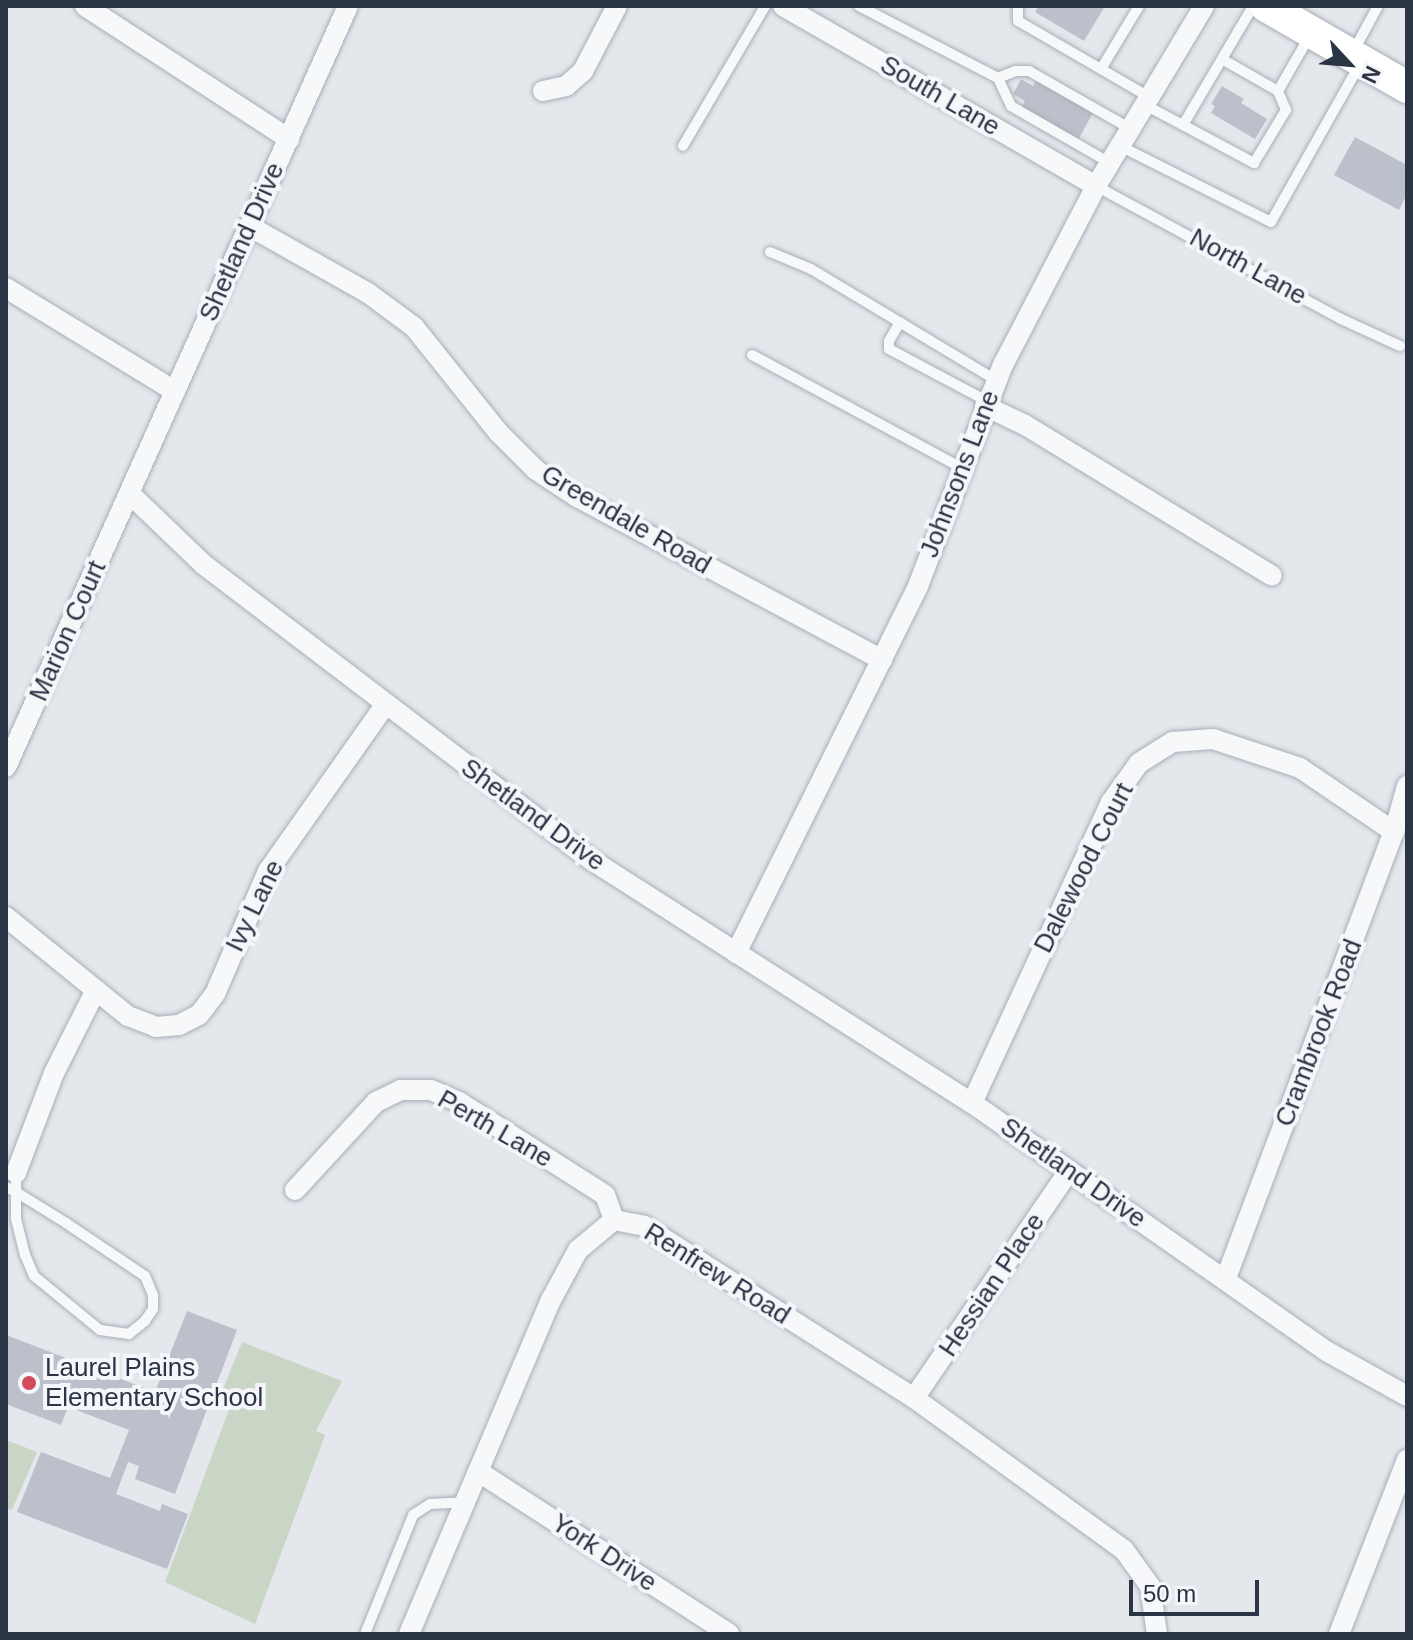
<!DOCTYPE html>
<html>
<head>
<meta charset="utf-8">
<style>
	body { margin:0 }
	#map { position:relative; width:1413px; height:1640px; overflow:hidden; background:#e4e7ec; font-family:Arial,sans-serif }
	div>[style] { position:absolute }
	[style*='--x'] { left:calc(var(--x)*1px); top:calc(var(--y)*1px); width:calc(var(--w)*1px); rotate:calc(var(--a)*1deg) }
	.green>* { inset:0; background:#c9d6c5 }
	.building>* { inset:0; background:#bbc0ca }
	.roads { filter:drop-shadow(0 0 2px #a9aeb7) drop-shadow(0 0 2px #a9aeb7) }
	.service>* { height:10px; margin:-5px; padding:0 5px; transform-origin:5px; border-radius:5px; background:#f7f8fa }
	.minor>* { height:20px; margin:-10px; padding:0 10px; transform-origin:10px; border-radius:10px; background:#f7f8fa }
	.primary>* { height:32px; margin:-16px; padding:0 16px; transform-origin:16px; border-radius:16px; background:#fff }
	.dots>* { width:22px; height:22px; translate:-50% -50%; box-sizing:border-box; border:4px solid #f4f6f9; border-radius:50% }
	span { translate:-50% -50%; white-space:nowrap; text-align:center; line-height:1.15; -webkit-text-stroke:8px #f4f6f9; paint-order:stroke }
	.street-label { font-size:26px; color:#2b3445 }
	.poi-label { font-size:26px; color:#2b3445 }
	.left { translate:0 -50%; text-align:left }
	.frame { position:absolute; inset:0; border:8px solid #2b3445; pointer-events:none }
	.north { position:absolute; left:1309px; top:24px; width:80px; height:80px; -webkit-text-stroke:6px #f4f6f9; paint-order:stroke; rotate:116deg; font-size:22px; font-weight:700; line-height:32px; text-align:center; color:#2b3445 }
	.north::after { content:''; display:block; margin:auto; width:28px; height:36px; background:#2b3445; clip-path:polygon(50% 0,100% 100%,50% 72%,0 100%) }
	.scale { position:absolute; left:1129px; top:1580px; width:130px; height:36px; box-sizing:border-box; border:4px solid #2b3445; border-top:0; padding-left:10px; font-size:24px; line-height:28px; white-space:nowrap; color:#2b3445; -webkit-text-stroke:6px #f4f6f9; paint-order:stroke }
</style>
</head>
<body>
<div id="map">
	<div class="green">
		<div style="clip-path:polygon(242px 1342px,342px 1381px,316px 1431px,325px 1435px,255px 1624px,165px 1582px,233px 1399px,221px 1394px)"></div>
		<div style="clip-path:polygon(6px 1440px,37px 1452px,12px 1510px,6px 1508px)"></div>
	</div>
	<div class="building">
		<div style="clip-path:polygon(1039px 6px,1105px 6px,1084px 41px,1035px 12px)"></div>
		<div style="clip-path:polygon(1021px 79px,1033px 86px,1037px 79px,1094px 111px,1078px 140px,1021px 108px,1025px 101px,1013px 94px)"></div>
		<div style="clip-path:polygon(1222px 86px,1244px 99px,1241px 103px,1267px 119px,1255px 139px,1211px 113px,1215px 106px,1211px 104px)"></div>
		<div style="clip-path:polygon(1355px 137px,1407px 165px,1407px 194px,1399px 210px,1334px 175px)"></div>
		<div style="clip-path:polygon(187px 1311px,237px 1330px,175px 1494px,135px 1479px,139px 1466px,128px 1462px,116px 1494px,160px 1511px,162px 1504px,188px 1514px,167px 1569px,17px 1512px,41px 1452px,110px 1478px,129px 1430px,68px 1407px,61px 1425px,6px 1404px,6px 1335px,155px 1392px)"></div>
	</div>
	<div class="roads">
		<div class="service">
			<div style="--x:859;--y:6;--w:157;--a:27.4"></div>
			<div style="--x:1018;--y:6;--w:15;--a:90"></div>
			<div style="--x:1018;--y:21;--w:151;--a:30.1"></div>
			<div style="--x:1354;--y:50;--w:50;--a:-61.4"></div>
			<div style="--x:1101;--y:69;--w:74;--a:-58.9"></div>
			<div style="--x:1278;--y:91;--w:62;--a:-60.1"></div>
			<div style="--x:1145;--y:105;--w:43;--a:27.8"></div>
			<div style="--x:1183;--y:125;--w:138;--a:-59.5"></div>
			<div style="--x:1183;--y:125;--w:81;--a:28.2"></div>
			<div style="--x:1254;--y:163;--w:62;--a:-58.9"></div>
			<div style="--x:1286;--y:110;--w:21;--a:-113"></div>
			<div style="--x:1278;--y:91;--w:64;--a:-150.3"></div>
			<div style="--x:683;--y:146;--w:162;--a:-59.6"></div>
			<div style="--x:1120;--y:146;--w:169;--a:26.7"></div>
			<div style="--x:1271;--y:222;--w:181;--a:-60.6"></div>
			<div style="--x:1110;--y:163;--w:114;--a:-150.1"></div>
			<div style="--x:1011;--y:106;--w:31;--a:-115"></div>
			<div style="--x:998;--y:78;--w:18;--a:-22"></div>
			<div style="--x:1015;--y:71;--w:14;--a:0"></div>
			<div style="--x:1029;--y:71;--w:117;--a:29.6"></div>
			<div style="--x:1096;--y:186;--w:279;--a:28.5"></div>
			<div style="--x:1341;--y:319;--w:65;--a:24.6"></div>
			<div style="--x:770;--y:252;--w:44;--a:22.5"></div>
			<div style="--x:811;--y:269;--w:216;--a:31"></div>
			<div style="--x:900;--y:322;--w:22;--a:120"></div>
			<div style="--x:889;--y:341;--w:8;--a:90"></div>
			<div style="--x:889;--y:349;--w:111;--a:28"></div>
			<div style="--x:752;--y:355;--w:238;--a:28.3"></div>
			<div style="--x:6;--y:1187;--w:11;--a:27"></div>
			<div style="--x:16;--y:1192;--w:59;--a:31.8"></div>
			<div style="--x:66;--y:1223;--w:95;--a:33.9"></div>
			<div style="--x:145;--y:1276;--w:21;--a:67"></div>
			<div style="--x:153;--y:1295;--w:14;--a:90"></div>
			<div style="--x:153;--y:1309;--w:14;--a:124"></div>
			<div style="--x:145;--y:1321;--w:21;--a:141"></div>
			<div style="--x:129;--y:1334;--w:29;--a:-172"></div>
			<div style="--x:100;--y:1330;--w:85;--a:-140.7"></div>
			<div style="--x:34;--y:1276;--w:23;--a:-113"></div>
			<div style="--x:25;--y:1255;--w:38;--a:-104"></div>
			<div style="--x:16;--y:1218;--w:45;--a:-90"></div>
			<div style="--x:365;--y:1634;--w:128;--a:-68"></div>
			<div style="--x:413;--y:1515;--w:20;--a:-33"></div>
			<div style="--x:430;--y:1504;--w:34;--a:-3"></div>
		</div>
		<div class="minor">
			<div style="--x:85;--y:6;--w:244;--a:33.1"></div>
			<div style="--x:783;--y:6;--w:361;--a:29.9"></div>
			<div style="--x:543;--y:91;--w:24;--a:-12"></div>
			<div style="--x:566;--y:86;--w:23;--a:-41"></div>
			<div style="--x:583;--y:71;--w:73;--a:-62.4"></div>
			<div style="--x:249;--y:226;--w:137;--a:29.4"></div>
			<div style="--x:368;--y:293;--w:57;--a:36.5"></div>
			<div style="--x:414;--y:327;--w:136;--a:51.3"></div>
			<div style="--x:499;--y:433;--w:52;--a:45"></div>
			<div style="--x:536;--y:470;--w:49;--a:33.4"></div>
			<div style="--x:577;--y:497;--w:346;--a:28.1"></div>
			<div style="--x:6;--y:288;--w:198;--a:31.4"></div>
			<div style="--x:985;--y:406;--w:44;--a:25.4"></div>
			<div style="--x:1025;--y:425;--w:289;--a:31.4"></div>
			<div style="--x:130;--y:494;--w:101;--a:43.8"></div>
			<div style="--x:203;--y:564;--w:487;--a:37.3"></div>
			<div style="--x:590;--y:859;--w:453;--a:32.6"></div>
			<div style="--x:972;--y:1103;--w:434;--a:35"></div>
			<div style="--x:1328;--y:1352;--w:90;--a:29.1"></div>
			<div style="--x:6;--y:767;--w:834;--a:-65.8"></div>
			<div style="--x:6;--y:917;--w:157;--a:39.1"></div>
			<div style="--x:128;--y:1016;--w:30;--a:21"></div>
			<div style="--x:156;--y:1027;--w:23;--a:-5"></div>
			<div style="--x:179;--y:1025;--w:22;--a:-27"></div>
			<div style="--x:199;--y:1015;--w:26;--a:-53"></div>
			<div style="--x:215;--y:994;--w:134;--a:-66.7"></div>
			<div style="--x:268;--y:871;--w:203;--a:-54.8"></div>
			<div style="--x:736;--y:953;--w:410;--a:-63.6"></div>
			<div style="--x:918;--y:586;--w:237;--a:-69"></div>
			<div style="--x:1003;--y:365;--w:202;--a:-62.5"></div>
			<div style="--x:1096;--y:186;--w:210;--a:-59"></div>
			<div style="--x:972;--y:1103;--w:332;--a:-65.2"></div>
			<div style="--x:1111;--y:802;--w:48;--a:-54.3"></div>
			<div style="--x:1139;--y:763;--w:40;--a:-32"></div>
			<div style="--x:1173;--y:742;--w:40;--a:-4.3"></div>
			<div style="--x:1213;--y:739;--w:92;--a:18.4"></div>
			<div style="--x:1300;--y:768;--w:114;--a:34.2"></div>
			<div style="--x:16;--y:1173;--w:107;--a:-69.2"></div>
			<div style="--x:54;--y:1073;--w:93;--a:-63.2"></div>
			<div style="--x:295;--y:1190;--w:120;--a:-47.4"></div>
			<div style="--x:376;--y:1102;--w:28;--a:-26"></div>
			<div style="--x:401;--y:1090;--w:30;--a:0"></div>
			<div style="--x:431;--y:1090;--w:30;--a:23"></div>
			<div style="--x:459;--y:1102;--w:173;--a:32.5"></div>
			<div style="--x:605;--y:1195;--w:27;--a:70"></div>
			<div style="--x:614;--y:1220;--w:31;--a:11"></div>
			<div style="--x:644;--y:1226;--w:320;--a:32.5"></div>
			<div style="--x:914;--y:1398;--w:259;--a:35.9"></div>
			<div style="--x:1124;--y:1550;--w:44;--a:54.2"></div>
			<div style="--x:1150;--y:1586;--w:49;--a:81.7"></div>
			<div style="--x:1226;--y:1278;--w:477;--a:-69.4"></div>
			<div style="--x:1394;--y:832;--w:48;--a:-74.2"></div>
			<div style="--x:914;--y:1398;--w:275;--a:-55.7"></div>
			<div style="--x:479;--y:1472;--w:298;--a:32.9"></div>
			<div style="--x:409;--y:1634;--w:363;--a:-67"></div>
			<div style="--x:551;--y:1300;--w:57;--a:-61.6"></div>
			<div style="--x:578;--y:1250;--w:47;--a:-39.8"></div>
			<div style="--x:1339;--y:1634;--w:187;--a:-68.7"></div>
		</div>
		<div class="primary">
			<div style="--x:1266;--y:6;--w:163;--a:29.9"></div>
		</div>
	</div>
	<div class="dots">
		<div style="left:29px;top:1383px;background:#d1495b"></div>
	</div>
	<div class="street-label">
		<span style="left:940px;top:96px;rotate:30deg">South Lane</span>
		<span style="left:242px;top:242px;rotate:-66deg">Shetland Drive</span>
		<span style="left:1248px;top:267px;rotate:29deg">North Lane</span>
		<span style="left:960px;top:474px;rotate:-69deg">Johnsons Lane</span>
		<span style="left:626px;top:520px;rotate:30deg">Greendale Road</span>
		<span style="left:68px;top:631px;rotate:-66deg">Marion Court</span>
		<span style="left:533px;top:815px;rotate:36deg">Shetland Drive</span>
		<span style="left:1084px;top:868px;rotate:-63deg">Dalewood Court</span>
		<span style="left:255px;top:906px;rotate:-64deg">Ivy Lane</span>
		<span style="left:1319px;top:1033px;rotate:-69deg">Crambrook Road</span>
		<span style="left:495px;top:1129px;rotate:30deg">Perth Lane</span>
		<span style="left:1073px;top:1173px;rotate:35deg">Shetland Drive</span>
		<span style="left:717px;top:1274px;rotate:32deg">Renfrew Road</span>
		<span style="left:992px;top:1285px;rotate:-56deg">Hessian Place</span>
		<span style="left:604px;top:1553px;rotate:33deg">York Drive</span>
	</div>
	<div class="poi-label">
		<span class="left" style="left:45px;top:1383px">Laurel Plains<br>Elementary School</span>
	</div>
	<div class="frame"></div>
	<div class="north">N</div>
	<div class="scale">50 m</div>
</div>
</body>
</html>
